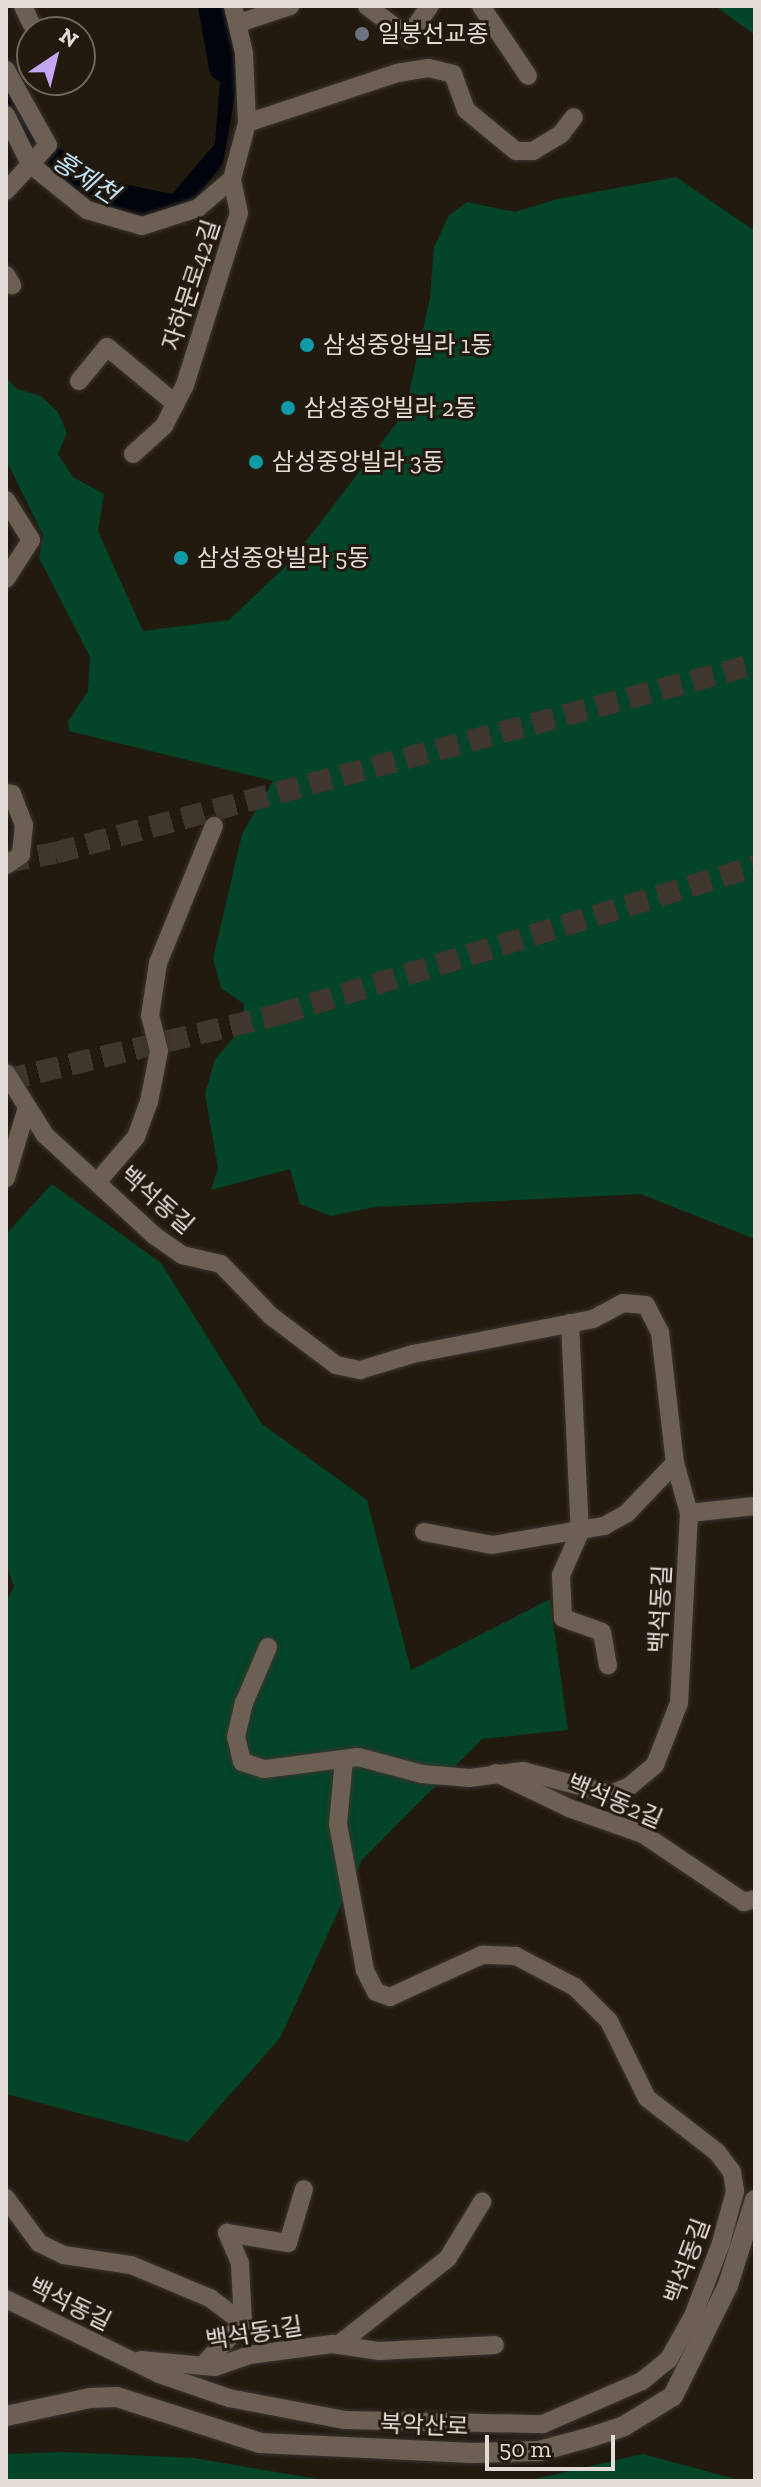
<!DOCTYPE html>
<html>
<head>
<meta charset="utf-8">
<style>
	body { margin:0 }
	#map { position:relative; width:761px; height:2487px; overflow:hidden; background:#22190f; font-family:"Zilla Slab","Noto Sans KR",serif }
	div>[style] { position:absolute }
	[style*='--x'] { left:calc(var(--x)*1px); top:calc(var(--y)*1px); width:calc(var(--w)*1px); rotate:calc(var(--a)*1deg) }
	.green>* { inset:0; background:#044428 }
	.water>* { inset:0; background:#00040c }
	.river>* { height:30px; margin:-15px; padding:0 15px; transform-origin:15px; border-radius:15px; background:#00040c }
	.trunk-tunnel>* { height:22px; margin-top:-11px; transform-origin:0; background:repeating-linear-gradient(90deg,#3f362d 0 22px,transparent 0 33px) }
	.roads { filter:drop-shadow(0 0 2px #3b3430) drop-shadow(0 0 2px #3b3430) }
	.minor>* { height:18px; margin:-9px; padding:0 9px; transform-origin:9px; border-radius:9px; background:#6c6055 }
	.tertiary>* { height:20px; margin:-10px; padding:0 10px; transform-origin:10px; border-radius:10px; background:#6c6055 }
	.dots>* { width:22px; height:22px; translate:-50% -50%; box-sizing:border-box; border:4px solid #22190f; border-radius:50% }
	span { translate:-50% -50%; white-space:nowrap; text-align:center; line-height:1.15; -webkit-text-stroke:6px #22190f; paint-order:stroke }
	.poi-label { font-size:24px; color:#e3dcd6 }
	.left { translate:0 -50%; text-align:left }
	.street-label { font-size:24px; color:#e3dcd6 }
	.water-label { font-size:26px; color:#bfe1f5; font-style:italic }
	.frame { position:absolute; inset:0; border:8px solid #e3dcd6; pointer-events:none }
	.north { position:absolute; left:16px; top:16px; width:80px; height:80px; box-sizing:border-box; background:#22190f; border:2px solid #6f675f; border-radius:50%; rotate:35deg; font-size:22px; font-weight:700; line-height:32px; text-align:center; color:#e3dcd6 }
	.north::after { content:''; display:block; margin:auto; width:28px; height:36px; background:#c3a7f2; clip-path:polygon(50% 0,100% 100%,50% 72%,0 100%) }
	.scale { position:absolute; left:485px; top:2435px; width:130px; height:36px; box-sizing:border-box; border:4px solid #e3dcd6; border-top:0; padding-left:10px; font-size:24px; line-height:28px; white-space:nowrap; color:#e3dcd6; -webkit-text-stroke:6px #22190f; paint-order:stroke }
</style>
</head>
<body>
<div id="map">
	<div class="green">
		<div style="clip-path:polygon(715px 6px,755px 6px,755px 35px)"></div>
		<div style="clip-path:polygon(676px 177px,755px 231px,755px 1239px,640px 1194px,375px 1207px,331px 1216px,300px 1204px,290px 1169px,211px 1190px,218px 1168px,205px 1094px,215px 1059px,242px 1028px,244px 1004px,221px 988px,213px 959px,242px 834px,273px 781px,69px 731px,68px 721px,88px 691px,90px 657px,39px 558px,43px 535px,6px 460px,6px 377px,17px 389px,41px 396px,58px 412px,67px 433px,58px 454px,73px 477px,104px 494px,98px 531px,143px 631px,229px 620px,290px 562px,405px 412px,430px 298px,434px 247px,449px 215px,467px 202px,515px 212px,557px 199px)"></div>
		<div style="clip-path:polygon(52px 1184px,161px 1263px,262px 1424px,367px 1500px,411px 1670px,550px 1599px,568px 1730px,482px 1739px,362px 1860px,280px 2038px,188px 2142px,6px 2094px,6px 1601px,14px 1587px,6px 1565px,6px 1234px)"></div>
		<div style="clip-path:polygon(63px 2452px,194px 2458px,330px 2481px,6px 2481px,6px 2454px)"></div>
		<div style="clip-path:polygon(643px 2454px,743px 2481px,526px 2481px)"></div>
	</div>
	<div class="water">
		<div style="clip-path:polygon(216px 6px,230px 6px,236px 89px,223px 163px,195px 199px,159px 219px,130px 216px,73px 190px,38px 159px,6px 105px,6px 56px,54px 145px,114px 182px,172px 194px,215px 144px,221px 70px)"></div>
	</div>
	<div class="river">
		<div style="--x:213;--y:6;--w:62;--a:79.8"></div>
	</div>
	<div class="trunk-tunnel">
		<div style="--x:6;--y:862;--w:50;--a:-10.4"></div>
		<div style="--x:55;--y:853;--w:725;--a:-15.11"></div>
		<div style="--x:6;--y:1080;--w:282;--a:-13.5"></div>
		<div style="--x:280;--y:1014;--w:498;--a:-17.3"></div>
	</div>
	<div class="roads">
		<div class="minor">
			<div style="--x:23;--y:6;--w:19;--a:65"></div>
			<div style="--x:367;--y:6;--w:51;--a:37.1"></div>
			<div style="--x:408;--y:37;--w:38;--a:-55"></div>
			<div style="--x:481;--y:6;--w:84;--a:56.1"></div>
			<div style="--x:239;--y:23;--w:54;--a:-18.4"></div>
			<div style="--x:6;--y:70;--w:86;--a:60.8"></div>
			<div style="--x:48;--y:145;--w:62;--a:132.4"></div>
			<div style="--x:6;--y:115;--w:55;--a:63.9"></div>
			<div style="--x:30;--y:164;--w:73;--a:38.9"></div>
			<div style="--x:87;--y:210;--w:57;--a:16.2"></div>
			<div style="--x:142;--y:226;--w:59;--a:-17.8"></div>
			<div style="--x:198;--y:208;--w:45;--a:-40.5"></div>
			<div style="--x:232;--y:179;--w:58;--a:-75"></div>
			<div style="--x:247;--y:123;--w:70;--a:-92.5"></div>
			<div style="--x:244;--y:53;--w:48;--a:-103.2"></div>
			<div style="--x:247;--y:123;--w:158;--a:-18.4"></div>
			<div style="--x:397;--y:73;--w:32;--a:-9"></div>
			<div style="--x:429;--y:68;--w:25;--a:14"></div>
			<div style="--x:453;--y:74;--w:38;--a:70"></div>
			<div style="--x:466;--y:110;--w:65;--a:39.4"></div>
			<div style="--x:516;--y:151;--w:17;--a:0"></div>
			<div style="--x:533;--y:151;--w:33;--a:-31"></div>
			<div style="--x:561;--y:134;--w:21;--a:-53"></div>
			<div style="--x:6;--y:275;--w:12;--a:59"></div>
			<div style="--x:79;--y:381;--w:44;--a:-50.5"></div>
			<div style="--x:107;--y:347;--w:89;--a:39.6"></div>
			<div style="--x:133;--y:454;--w:42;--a:-42.1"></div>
			<div style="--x:164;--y:426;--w:46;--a:-62.9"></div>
			<div style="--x:185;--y:385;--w:180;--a:-72.6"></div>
			<div style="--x:239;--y:213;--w:35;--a:-102"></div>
			<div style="--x:6;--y:500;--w:47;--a:58"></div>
			<div style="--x:31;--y:540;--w:46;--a:122.7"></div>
			<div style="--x:6;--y:793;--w:6;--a:9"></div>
			<div style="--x:12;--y:794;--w:33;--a:69"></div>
			<div style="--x:24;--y:825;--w:30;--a:96"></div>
			<div style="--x:21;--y:855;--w:18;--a:146"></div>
			<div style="--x:6;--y:1073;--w:73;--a:57.8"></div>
			<div style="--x:45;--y:1135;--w:149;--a:42.6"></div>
			<div style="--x:155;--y:1236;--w:33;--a:35"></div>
			<div style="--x:182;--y:1255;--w:40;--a:13"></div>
			<div style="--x:221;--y:1264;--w:72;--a:46.1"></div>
			<div style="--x:271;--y:1316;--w:81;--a:37"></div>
			<div style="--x:336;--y:1365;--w:25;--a:12"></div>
			<div style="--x:360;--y:1370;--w:55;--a:-16.8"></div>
			<div style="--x:413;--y:1354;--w:183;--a:-11"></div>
			<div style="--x:593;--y:1319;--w:34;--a:-28"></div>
			<div style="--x:623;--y:1303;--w:23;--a:5"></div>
			<div style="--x:646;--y:1305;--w:30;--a:63"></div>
			<div style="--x:660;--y:1332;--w:132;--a:83.5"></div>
			<div style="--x:675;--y:1463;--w:52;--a:74.4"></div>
			<div style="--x:689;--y:1513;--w:190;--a:93"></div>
			<div style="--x:679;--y:1703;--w:66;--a:111.2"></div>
			<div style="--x:655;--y:1765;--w:33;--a:140"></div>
			<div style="--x:630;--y:1786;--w:22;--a:158"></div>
			<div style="--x:610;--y:1794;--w:90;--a:-165.2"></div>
			<div style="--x:523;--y:1771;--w:53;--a:172.5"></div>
			<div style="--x:470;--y:1778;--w:48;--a:-175.2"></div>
			<div style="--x:422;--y:1774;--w:66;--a:-165.1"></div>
			<div style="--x:358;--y:1757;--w:95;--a:172.7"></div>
			<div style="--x:264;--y:1769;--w:23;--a:-162"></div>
			<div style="--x:242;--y:1762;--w:26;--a:-103"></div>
			<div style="--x:236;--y:1737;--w:35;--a:-77"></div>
			<div style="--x:244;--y:1703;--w:61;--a:-66.8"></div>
			<div style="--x:6;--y:1178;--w:74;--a:-73.5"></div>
			<div style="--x:98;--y:1181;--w:58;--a:-49.2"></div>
			<div style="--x:136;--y:1137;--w:37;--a:-70"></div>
			<div style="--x:149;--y:1102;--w:52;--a:-78.9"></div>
			<div style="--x:159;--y:1051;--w:36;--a:-104"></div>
			<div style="--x:150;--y:1016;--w:54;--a:-81.4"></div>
			<div style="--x:158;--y:963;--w:148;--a:-67.8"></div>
			<div style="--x:570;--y:1323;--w:209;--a:87.3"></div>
			<div style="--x:580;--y:1532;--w:47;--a:113.8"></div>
			<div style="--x:561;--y:1575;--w:43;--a:87.3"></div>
			<div style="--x:563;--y:1618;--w:41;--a:19.7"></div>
			<div style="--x:602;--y:1632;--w:34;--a:80"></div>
			<div style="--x:689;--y:1513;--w:66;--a:-6.1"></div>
			<div style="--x:424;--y:1532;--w:69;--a:10.8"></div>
			<div style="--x:492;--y:1545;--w:114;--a:-9.6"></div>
			<div style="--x:604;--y:1526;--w:26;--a:-29"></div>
			<div style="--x:627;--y:1513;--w:69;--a:-46.2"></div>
			<div style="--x:496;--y:1773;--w:81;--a:25.6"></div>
			<div style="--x:569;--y:1808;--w:78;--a:19.4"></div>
			<div style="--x:643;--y:1834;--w:122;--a:34"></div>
			<div style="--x:744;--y:1902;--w:11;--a:-15"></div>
			<div style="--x:6;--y:2198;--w:56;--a:53.7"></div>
			<div style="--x:39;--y:2243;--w:28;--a:26"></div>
			<div style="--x:64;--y:2255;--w:68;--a:8.5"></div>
			<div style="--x:131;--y:2265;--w:86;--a:22.7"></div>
			<div style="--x:210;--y:2298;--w:41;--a:37.1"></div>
			<div style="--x:6;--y:2299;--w:170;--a:26.1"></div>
			<div style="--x:159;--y:2374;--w:74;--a:18.9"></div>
			<div style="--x:229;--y:2398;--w:117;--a:10.8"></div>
			<div style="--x:344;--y:2420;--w:199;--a:1.2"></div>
			<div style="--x:543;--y:2424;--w:108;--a:-23.5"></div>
			<div style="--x:642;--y:2381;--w:35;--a:-39"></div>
			<div style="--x:669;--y:2359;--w:49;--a:-60.8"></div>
			<div style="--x:693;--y:2316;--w:78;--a:-69"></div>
			<div style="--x:721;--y:2243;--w:54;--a:-74.9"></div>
			<div style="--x:735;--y:2191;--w:19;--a:-99"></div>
			<div style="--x:732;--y:2172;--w:25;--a:-127"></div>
			<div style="--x:717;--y:2152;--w:88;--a:-142.4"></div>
			<div style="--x:647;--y:2098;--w:86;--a:-116.3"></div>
			<div style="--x:609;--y:2021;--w:48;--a:-135"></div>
			<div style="--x:575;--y:1987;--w:67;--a:-152.3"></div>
			<div style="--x:516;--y:1956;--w:34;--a:-178"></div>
			<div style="--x:482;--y:1955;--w:101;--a:155.5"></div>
			<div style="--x:390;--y:1997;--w:15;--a:-160"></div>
			<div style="--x:376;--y:1992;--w:25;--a:-117"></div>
			<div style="--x:365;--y:1970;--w:148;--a:-100.5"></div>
			<div style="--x:338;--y:1824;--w:65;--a:-84.7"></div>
			<div style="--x:338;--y:2345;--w:140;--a:-38.3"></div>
			<div style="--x:448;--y:2258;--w:66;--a:-58.7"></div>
			<div style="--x:141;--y:2360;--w:74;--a:5.4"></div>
			<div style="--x:215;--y:2367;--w:36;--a:-19"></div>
			<div style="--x:249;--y:2355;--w:84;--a:-7.5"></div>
			<div style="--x:332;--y:2344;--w:48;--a:8.5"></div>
			<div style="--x:379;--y:2351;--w:116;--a:-3"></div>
			<div style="--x:202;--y:2366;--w:59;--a:-46.4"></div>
			<div style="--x:243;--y:2323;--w:60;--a:-92.9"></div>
			<div style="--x:240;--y:2263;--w:33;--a:-113"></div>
			<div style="--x:227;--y:2233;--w:62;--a:9.3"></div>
			<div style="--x:288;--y:2243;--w:56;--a:-73.5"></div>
		</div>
		<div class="tertiary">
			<div style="--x:6;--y:2416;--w:86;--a:-12.1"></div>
			<div style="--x:90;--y:2398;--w:27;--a:-2"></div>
			<div style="--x:117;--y:2397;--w:150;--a:17.8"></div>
			<div style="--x:260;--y:2443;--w:213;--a:2.7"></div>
			<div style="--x:473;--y:2453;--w:66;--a:-1.7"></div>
			<div style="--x:539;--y:2451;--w:51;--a:-14.9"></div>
			<div style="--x:588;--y:2438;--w:38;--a:-18"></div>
			<div style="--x:624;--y:2426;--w:57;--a:-31.5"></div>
			<div style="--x:673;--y:2396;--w:124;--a:-63.6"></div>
			<div style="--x:728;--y:2285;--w:89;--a:-72.4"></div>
		</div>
	</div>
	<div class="dots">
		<div style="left:362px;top:34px;background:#6b7280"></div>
		<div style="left:307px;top:345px;background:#0f9aa8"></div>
		<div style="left:288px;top:408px;background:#0f9aa8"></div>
		<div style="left:256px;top:462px;background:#0f9aa8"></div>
		<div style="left:181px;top:558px;background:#0f9aa8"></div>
	</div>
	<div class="poi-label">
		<span class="left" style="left:378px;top:34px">일붕선교종</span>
		<span class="left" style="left:323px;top:345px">삼성중앙빌라 1동</span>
		<span class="left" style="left:304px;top:408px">삼성중앙빌라 2동</span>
		<span class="left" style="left:272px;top:462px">삼성중앙빌라 3동</span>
		<span class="left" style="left:197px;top:558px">삼성중앙빌라 5동</span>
	</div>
	<div class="street-label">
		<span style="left:191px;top:285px;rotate:-72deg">자하문로42길</span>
		<span style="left:157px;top:1200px;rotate:41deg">백석동길</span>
		<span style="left:660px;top:1609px;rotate:-87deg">백석동길</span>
		<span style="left:615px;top:1801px;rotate:23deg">백석동2길</span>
		<span style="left:687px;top:2261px;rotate:-70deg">백석동길</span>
		<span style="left:70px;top:2304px;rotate:26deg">백석동길</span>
		<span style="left:254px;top:2333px;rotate:-9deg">백석동1길</span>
		<span style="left:424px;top:2425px;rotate:2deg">북악산로</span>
	</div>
	<div class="water-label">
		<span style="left:85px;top:178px;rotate:33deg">홍제천</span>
	</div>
	<div class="frame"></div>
	<div class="north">N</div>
	<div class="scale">50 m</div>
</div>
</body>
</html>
